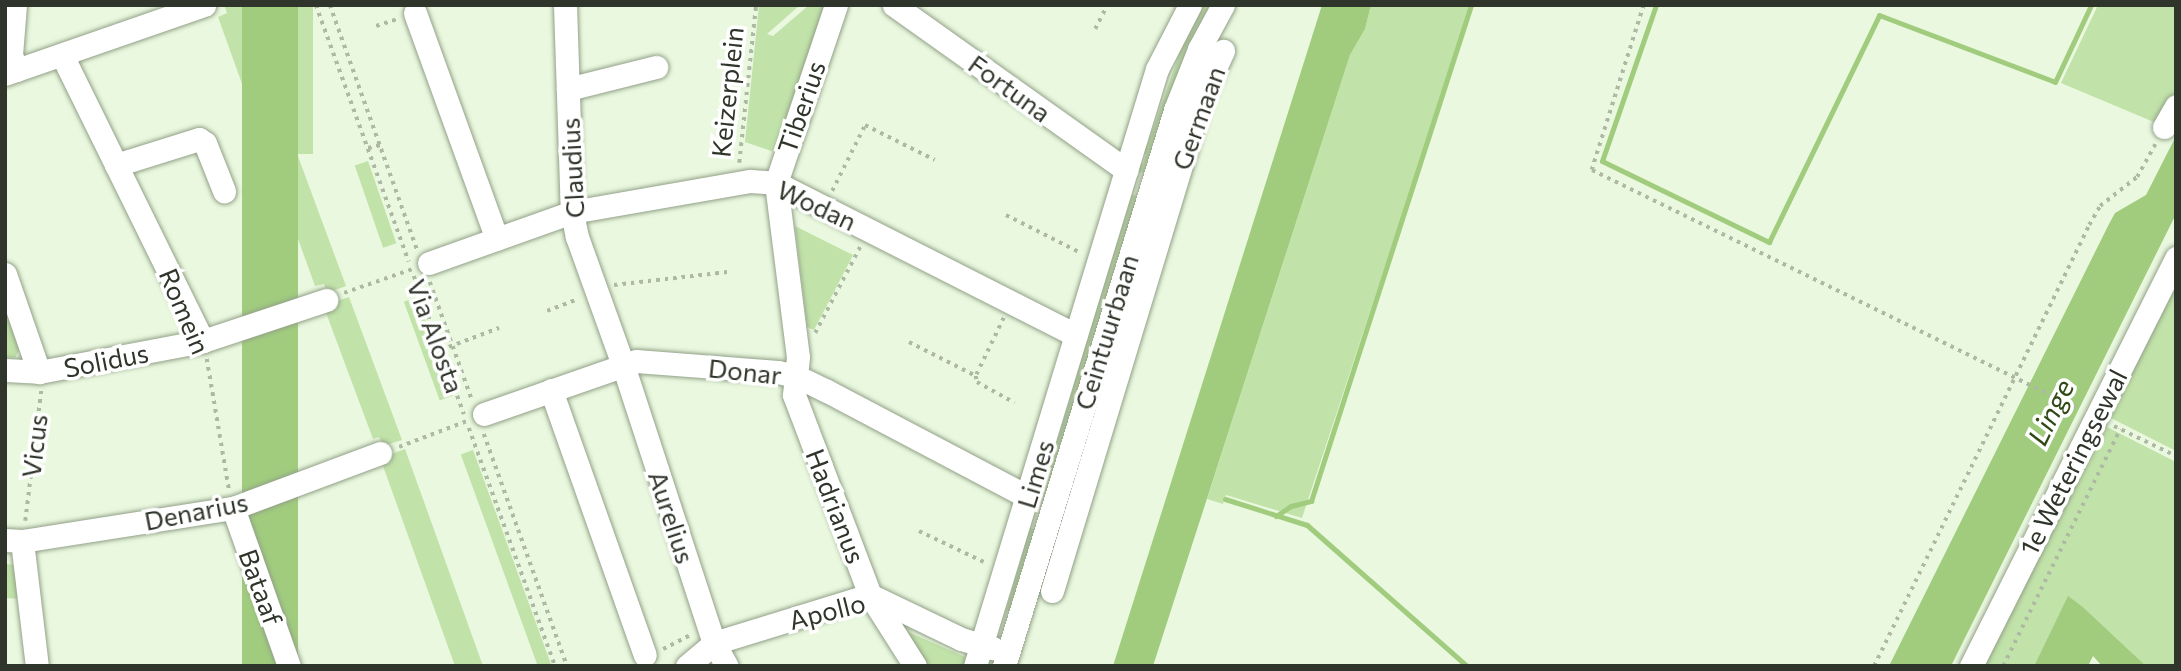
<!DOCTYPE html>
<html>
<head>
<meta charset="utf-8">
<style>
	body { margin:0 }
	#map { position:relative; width:2181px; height:671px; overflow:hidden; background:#e9f8de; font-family:Commissioner,sans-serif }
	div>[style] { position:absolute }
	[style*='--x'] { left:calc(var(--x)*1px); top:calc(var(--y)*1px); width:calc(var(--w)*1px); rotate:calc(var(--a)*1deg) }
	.green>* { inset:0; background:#c1e2a9; transform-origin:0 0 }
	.water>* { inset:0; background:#a1cc7e; transform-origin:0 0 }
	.stream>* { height:5px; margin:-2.5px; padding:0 2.5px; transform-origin:2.5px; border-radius:2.5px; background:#a1cc7e }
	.path>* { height:3.5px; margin-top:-1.75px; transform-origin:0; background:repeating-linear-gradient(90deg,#adb9a4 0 3.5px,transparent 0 8.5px) }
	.roads { filter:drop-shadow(0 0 2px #92a088) drop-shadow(0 0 2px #92a088) }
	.minor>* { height:23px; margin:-11.5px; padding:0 11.5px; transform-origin:11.5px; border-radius:11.5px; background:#fff }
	span { translate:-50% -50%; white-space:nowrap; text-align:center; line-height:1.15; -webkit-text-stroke:7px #fff; paint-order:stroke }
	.street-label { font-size:26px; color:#2f352b }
	.water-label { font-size:28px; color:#2f4a14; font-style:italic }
	.frame { position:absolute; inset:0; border:7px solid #2f352b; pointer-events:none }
</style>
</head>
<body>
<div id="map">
	<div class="green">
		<div style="clip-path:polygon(224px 5px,242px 5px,346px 286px,327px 293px,324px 284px,315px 286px,218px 17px,227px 13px)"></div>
		<div style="left:298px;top:5px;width:15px;height:149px"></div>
		<div style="clip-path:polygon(759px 5px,800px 5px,767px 34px,773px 36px,809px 5px,829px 5px,777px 153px,745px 142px)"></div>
		<div style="clip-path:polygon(1199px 5px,1210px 5px,1197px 30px,1145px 173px,1134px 171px,1136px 162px,1143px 164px,1146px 154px,1140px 152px,1142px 145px,1147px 146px,1180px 52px,1198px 15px)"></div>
		<div style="clip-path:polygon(1371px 5px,1471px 5px,1302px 518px,1226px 495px,1223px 504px,1207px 499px,1350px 55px,1365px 29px)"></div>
		<div style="clip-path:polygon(2098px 5px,2176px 5px,2176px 97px,2161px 125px,2061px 83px)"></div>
		<div style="left:368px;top:161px;width:87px;height:14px;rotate:71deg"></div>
		<div style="clip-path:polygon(1132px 195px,1138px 196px,1045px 499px,1036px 496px,1044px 468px,1049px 469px,1077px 375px,1073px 373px,1093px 307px,1097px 308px)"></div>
		<div style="clip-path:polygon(795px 226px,853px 255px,814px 330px,807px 327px)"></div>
		<div style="clip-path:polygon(2176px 279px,2176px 451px,2105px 415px)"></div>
		<div style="clip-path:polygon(5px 296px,22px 344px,15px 358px,5px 357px)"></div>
		<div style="clip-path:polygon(349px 297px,402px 440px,383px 446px,379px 437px,373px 439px,325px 310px,331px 303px)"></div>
		<div style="left:417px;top:297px;width:105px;height:14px;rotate:70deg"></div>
		<div style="clip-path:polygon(2101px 424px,2176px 462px,2176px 666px,2146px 666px,2083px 607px,2068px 597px,2034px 666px,1980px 666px)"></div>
		<div style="clip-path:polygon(405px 449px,483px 666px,455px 666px,383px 466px,388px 463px,386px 456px)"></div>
		<div style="left:473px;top:450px;width:229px;height:13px;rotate:70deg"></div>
		<div style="left:1030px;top:528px;width:7px;height:85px;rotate:16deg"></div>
		<div style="clip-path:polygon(5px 564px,15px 565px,22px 599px,5px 598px)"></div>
		<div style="clip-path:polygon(897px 627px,965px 657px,965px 666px,920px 666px)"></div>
	</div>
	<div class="water">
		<div style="left:242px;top:5px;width:56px;height:704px"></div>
		<div style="clip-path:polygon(1322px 5px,1371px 5px,1365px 29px,1350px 55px,1153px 666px,1113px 666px)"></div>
		<div style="clip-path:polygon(2176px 136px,2176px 214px,1951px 666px,1889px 666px,2109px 224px,2115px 213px,2146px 195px)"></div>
		<div style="clip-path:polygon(2068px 596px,2083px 607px,2146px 666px,2102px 666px,2093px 656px,2088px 666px,2034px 666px)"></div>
	</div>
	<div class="stream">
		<div style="--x:1656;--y:5;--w:165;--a:109.1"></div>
		<div style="--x:1602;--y:161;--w:186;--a:25.9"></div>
		<div style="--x:1769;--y:242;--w:252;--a:-64.1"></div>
		<div style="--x:1879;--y:15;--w:188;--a:20.8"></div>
		<div style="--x:2055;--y:82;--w:85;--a:-64.9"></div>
		<div style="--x:1225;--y:499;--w:86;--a:17.6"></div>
		<div style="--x:1307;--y:525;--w:213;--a:41.4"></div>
		<div style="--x:1276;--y:516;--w:18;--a:-34"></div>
		<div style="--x:1291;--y:506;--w:21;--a:-14"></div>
		<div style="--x:1311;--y:501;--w:521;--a:-72.12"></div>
	</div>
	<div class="path">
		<div style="--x:316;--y:5;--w:273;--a:70.1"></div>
		<div style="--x:330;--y:5;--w:259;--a:70.4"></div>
		<div style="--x:1644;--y:5;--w:173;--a:107.5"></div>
		<div style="--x:1592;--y:170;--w:542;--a:26.14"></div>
		<div style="--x:376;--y:26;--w:22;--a:-18"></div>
		<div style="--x:1095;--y:29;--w:27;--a:-63"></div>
		<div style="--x:368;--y:148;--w:13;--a:-13"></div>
		<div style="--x:739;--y:163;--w:159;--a:-83.9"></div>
		<div style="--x:832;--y:191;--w:74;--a:-63.4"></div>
		<div style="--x:865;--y:125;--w:78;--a:26.6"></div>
		<div style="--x:1006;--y:215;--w:84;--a:26.9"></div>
		<div style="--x:414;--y:276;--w:147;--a:70.1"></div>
		<div style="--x:430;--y:282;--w:125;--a:70.4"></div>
		<div style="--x:614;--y:285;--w:114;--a:-6.6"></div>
		<div style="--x:344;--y:293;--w:73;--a:-19.2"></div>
		<div style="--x:547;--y:311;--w:33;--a:-21"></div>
		<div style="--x:1004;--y:318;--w:64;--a:115.8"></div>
		<div style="--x:976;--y:376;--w:6;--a:81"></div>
		<div style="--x:977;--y:382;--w:43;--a:28.9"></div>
		<div style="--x:815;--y:333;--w:97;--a:-62.4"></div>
		<div style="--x:909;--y:342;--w:75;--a:26.9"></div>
		<div style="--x:441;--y:350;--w:62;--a:-20.8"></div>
		<div style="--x:207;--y:359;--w:132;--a:80.4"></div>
		<div style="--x:2114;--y:426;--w:69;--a:25.8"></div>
		<div style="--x:469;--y:428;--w:253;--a:70.1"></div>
		<div style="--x:484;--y:434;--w:246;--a:70.3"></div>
		<div style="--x:399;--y:447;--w:73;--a:-20.9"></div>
		<div style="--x:25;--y:521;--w:132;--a:-83"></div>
		<div style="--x:919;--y:531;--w:74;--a:25.5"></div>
		<div style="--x:663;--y:649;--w:31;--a:-27"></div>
		<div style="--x:1874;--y:666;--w:491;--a:-64"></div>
		<div style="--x:2089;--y:225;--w:22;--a:-60"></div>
		<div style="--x:2100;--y:206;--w:47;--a:-38.1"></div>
		<div style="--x:2137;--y:177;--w:38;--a:-61"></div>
		<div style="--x:2003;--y:666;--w:264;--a:-63.7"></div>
	</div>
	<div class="roads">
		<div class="minor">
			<div style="--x:15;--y:5;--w:50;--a:94.6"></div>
			<div style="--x:11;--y:55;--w:16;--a:68"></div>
			<div style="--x:565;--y:5;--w:207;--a:88.1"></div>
			<div style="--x:572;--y:212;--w:25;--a:79"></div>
			<div style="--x:577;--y:237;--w:136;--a:70.2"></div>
			<div style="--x:623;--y:365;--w:293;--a:71.9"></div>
			<div style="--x:714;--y:643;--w:26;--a:61"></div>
			<div style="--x:836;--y:5;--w:188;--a:108.6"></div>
			<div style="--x:776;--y:183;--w:175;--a:82.8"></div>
			<div style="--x:798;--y:357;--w:38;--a:96"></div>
			<div style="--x:794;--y:395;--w:214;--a:69.2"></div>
			<div style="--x:870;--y:595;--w:84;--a:57.6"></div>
			<div style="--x:894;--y:5;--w:285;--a:35.4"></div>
			<div style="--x:415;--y:13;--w:240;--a:70.1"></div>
			<div style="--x:62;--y:55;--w:319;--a:63.8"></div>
			<div style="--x:5;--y:74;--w:211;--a:-19.1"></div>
			<div style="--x:568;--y:89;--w:91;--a:-14"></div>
			<div style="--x:2164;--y:127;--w:24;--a:-60"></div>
			<div style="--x:116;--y:165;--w:87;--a:-17.4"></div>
			<div style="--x:199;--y:139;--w:7;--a:34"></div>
			<div style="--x:205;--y:143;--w:52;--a:68.4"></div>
			<div style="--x:429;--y:263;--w:152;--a:-19.6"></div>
			<div style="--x:572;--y:212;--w:181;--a:-9.9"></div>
			<div style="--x:750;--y:181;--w:26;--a:4"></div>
			<div style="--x:776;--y:183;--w:336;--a:26.9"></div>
			<div style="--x:5;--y:274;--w:104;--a:70.9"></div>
			<div style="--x:5;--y:370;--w:34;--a:3"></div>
			<div style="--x:39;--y:372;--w:167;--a:-10.7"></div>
			<div style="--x:203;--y:341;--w:130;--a:-18.4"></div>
			<div style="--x:551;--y:390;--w:281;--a:70.5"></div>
			<div style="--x:484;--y:414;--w:161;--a:-19.2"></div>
			<div style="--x:636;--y:361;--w:142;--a:4.4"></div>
			<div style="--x:778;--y:372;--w:18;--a:13"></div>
			<div style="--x:796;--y:376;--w:34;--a:26"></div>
			<div style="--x:827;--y:391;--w:227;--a:27.8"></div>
			<div style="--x:233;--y:508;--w:168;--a:70.5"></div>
			<div style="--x:5;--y:540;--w:17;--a:3"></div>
			<div style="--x:22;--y:541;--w:214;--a:-8.9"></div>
			<div style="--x:233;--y:508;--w:157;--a:-20.5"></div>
			<div style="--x:22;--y:541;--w:126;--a:83.2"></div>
			<div style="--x:1052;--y:591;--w:517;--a:-73.14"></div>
			<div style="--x:1202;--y:96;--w:50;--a:-65"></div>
			<div style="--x:687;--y:666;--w:35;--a:-40"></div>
			<div style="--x:714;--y:643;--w:163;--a:-17.1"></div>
			<div style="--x:870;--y:595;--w:101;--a:25.8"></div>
			<div style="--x:961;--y:639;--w:33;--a:16"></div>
			<div style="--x:975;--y:666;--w:624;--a:-73.05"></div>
			<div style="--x:1157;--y:69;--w:72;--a:-62.7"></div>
			<div style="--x:1004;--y:666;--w:582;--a:-72.9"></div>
			<div style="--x:1175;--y:110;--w:66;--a:-68.5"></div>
			<div style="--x:1199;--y:49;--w:50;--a:-61.4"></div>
			<div style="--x:1971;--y:666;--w:457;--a:-63.3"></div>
		</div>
	</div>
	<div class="street-label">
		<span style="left:1010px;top:88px;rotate:36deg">Fortuna</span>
		<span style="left:727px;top:92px;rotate:-84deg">Keizerplein</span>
		<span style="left:801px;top:107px;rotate:-71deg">Tiberius</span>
		<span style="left:1198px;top:118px;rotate:-70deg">Germaan</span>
		<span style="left:572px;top:168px;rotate:-93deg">Claudius</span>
		<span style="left:817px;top:205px;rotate:25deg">Wodan</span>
		<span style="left:185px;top:311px;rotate:67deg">Romein</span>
		<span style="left:1106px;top:332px;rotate:-73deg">Ceintuurbaan</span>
		<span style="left:436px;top:336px;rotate:70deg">Via Alosta</span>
		<span style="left:106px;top:360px;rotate:-11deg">Solidus</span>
		<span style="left:745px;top:371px;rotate:6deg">Donar</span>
		<span style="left:34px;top:446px;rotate:-83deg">Vicus</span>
		<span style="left:2073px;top:462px;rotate:-63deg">1e Weteringsewal</span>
		<span style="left:1035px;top:474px;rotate:-73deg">Limes</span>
		<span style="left:836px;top:506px;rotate:69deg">Hadrianus</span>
		<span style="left:196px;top:511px;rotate:-11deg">Denarius</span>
		<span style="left:672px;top:517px;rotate:72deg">Aurelius</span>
		<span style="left:261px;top:587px;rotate:70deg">Bataaf</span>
		<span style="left:827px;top:611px;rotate:-14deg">Apollo</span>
	</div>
	<div class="water-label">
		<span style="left:2050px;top:412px;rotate:-64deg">Linge</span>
	</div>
	<div class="frame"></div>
</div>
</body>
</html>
